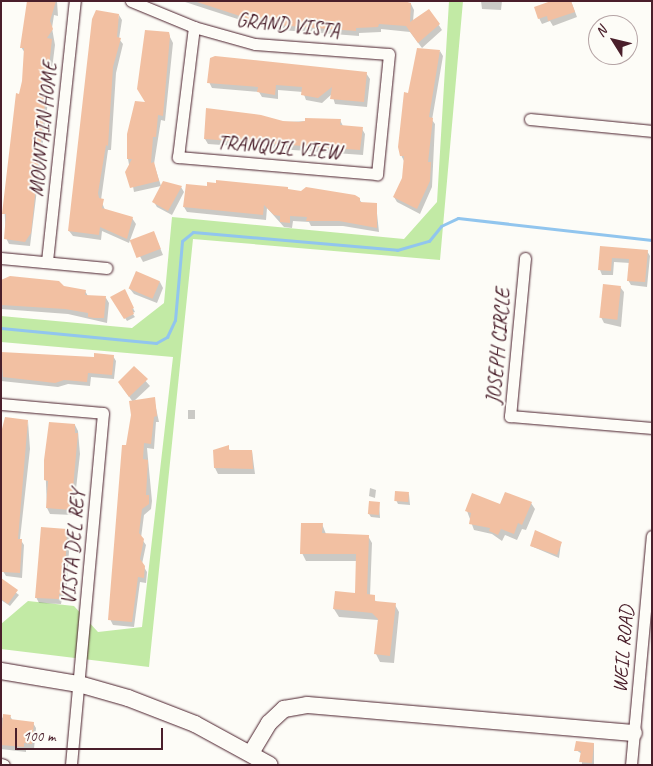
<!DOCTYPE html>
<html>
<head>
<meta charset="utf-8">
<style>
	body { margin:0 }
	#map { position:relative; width:653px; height:766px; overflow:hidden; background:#fdfcf7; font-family:Caveat,sans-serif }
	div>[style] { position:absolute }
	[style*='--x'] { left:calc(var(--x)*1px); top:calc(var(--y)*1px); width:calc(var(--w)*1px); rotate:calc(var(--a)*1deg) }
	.green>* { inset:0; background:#c2eaa5 }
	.shadow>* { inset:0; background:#0003; transform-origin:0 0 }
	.stream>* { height:3px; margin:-1.5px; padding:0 1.5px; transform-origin:1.5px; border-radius:1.5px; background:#91c5ee }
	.building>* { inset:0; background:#f2c0a2; transform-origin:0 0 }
	.roads { filter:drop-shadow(0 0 1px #4a1f2b) drop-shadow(0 0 1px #4a1f2b) }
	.street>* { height:11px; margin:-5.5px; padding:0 5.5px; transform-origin:5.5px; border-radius:5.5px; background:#fdfcf7 }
	.secondary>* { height:16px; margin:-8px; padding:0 8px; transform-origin:8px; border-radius:8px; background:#fdfcf7 }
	span { translate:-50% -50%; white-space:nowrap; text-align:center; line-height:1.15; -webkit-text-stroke:4px #fdfcf7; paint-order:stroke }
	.street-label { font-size:20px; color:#4a1f2b }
	.frame { position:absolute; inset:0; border:2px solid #4a1f2b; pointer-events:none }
	.north { position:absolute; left:588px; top:15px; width:50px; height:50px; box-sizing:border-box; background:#fdfcf7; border:1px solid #b5a4a5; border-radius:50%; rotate:306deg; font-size:14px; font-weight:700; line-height:20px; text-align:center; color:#4a1f2b }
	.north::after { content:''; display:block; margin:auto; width:18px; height:22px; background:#4a1f2b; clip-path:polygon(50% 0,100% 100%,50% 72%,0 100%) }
	.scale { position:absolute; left:15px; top:728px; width:148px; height:22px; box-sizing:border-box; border:2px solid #4a1f2b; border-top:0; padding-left:6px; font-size:15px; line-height:18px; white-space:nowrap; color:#4a1f2b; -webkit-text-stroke:4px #fdfcf7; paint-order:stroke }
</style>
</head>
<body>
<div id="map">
	<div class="green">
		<div style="clip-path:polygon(449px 1px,463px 1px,440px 260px,193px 239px,149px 667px,1px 649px,1px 624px,28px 601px,74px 606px,98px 632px,142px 627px,173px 357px,1px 342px,1px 316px,132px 328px,164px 303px,172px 217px,404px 239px,437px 202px)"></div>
	</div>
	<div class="shadow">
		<div style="clip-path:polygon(28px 1px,57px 1px,58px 16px,54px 15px,52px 28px,55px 45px,30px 246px,9px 244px,6px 238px,4px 202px,23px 82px,25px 53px,21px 47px)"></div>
		<div style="clip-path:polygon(182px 1px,411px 4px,414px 10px,413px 21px,429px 10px,442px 30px,422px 48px,410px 32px,381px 29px,381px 32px,359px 33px,359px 36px,268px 29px)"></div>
		<div style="clip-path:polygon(481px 1px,502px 1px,501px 10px,482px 9px)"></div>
		<div style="clip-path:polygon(555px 1px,571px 1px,577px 17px,553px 26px,550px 21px,542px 24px,539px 18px)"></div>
		<div style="clip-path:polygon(119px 15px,122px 20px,119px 39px,123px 44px,116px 73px,111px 150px,108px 150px,101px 200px,105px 210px,132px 218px,136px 224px,129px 243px,102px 231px,101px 240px,73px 236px,69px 231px)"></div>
		<div style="clip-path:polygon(168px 33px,173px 43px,165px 121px,161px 120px,154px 164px,161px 186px,134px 192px,128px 159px)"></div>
		<div style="clip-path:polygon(440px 51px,443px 56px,432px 120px,435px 124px,432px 187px,420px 214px,397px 202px,394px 197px,404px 178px,404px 161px,401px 155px,409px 94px)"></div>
		<div style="clip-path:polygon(366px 73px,370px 79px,367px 107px,335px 104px,332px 94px,322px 103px,306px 100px,303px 92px,278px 90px,278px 99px,262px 97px,259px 92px,212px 88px,209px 82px)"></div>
		<div style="clip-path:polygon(340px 120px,343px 126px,362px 129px,365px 134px,363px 155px,208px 144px,205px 139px,283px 122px)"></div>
		<div style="clip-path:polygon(181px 187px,184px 192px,172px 215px,157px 207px,154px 202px)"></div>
		<div style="clip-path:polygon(287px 188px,289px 191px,359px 199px,362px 203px,376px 204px,379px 232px,343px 226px,311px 226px,309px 222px,293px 221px,292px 228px,284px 227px,267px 208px,266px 220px,187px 212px,184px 207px)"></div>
		<div style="clip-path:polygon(154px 233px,163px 255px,143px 262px,132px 241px)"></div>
		<div style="clip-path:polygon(601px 247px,647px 251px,650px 256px,647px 287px,631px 285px,628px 280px,630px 263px,614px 262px,613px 275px,602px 275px,600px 270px)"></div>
		<div style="clip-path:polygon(160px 282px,163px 288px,157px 303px,134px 294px,130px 289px)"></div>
		<div style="clip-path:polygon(1px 285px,63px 288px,85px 291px,88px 296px,106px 298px,109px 303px,107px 323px,68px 314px,1px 309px)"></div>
		<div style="clip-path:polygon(620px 287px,624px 292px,621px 327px,604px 323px,601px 317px)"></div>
		<div style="clip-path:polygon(124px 291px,135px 312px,132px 313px,135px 317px,127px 321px,112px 297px)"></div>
		<div style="clip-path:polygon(1px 353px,95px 359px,113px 356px,116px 361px,114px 379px,91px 377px,90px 386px,68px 384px,58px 387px,1px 381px)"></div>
		<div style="clip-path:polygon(134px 368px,150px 386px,133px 402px,154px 399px,159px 422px,156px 422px,154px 449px,147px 448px,152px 501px,151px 509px,144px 515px,141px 538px,146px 545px,142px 564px,147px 572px,146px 583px,140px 582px,134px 627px,113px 625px,110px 619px,133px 402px,122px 387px)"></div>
		<div style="left:188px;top:410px;width:7px;height:9px"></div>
		<div style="clip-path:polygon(28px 421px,30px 449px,20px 539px,24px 545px,22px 578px,6px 576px,3px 571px)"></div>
		<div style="clip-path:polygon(50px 423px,75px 425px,78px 431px,80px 454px,73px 515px,50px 514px,47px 508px,45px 460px)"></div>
		<div style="clip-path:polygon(228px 447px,231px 452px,252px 451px,255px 474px,218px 474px,215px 468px)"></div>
		<div style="clip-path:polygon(370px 488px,376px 490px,375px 498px,369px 496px)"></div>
		<div style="clip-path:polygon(409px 494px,410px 505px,398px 504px,396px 500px)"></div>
		<div style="clip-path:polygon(379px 503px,380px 518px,371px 517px,369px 514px)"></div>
		<div style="clip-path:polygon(531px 503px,535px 509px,526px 530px,522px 529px,517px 540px,505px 535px,502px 541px,492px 534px,474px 530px,467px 511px)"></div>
		<div style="clip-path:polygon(322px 524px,326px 534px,368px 536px,372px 543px,370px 596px,378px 603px,395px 605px,399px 612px,394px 663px,380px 662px,376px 654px,378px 620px,339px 617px,334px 609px,336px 593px,356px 595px,357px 561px,306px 561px,302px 553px)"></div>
		<div style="clip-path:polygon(67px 530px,70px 535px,66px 600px,62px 599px,61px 604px,39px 603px,36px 597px)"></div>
		<div style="clip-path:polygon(561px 543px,559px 558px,531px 546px)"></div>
		<div style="clip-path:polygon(1px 581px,19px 595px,10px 606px,1px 600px)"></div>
		<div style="clip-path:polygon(10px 716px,13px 721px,33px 723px,36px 728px,34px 749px,26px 748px,26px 752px,1px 749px,1px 718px)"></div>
		<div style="clip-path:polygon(594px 744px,594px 765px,582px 765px,582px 754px,576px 750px)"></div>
	</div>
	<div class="stream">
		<div style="--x:1;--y:328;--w:156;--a:5.5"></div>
		<div style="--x:156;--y:343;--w:13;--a:-29"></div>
		<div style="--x:167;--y:337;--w:19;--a:-65"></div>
		<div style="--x:175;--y:320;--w:79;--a:-84.9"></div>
		<div style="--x:182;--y:241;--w:14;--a:-39"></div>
		<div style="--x:193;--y:232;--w:205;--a:5"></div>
		<div style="--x:397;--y:250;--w:33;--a:-16"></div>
		<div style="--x:429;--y:241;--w:19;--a:-51"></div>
		<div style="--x:441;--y:226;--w:19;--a:-25"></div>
		<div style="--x:458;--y:218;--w:195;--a:6.5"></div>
	</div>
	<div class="building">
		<div style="clip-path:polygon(27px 1px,56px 1px,50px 21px,53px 29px,47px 38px,52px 39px,31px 233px,25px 242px,4px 239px,6px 214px,2px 214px,16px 93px,19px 94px,22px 81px,24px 48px,20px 48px)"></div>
		<div style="clip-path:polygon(194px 1px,404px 1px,411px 3px,410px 22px,429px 9px,440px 24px,418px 43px,406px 26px,379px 24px,378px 27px,356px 28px,356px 31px,264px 24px)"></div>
		<div style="clip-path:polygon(551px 1px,571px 1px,575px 12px,548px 21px,547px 16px,538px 19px,534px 7px)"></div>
		<div style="clip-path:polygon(96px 10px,119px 14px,117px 37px,121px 38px,113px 67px,108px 146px,106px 145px,98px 193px,99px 198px,104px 199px,102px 208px,133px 217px,127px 239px,100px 227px,99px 235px,68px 231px,92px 19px)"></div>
		<div style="clip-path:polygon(145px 30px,169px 32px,170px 36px,163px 116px,158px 115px,156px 137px,153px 137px,151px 163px,154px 162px,159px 181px,130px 188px,125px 172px,132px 159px,127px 159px,127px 134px,135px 101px,145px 102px,137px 89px)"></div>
		<div style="clip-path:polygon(417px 48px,440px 50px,429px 117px,433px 118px,428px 162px,431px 162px,430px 181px,417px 209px,393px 197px,402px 178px,404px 156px,400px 156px,398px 147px,404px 92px,408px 93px)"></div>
		<div style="clip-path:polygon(215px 56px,367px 72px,364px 102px,330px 99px,332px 87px,318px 98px,301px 95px,302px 87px,276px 85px,275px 95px,257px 92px,258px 87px,207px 83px,210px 58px)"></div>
		<div style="clip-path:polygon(206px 108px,261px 115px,283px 121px,299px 122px,305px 121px,305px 118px,341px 119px,340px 125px,363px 127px,360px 150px,204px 139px)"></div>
		<div style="clip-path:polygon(216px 180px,288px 187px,288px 189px,301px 191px,306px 187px,355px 195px,360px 198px,360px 202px,377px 203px,377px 228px,339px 221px,306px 221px,307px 217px,290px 216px,290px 223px,280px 222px,280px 216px,274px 215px,264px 205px,263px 215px,183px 207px,186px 184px,207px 186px,207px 182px,216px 183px)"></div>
		<div style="clip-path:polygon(163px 181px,182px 186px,168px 211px,152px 202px)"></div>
		<div style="left:154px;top:231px;width:19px;height:26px;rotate:69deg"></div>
		<div style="clip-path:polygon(600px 246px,648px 250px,645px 282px,627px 281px,629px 259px,612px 258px,611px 271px,598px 270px)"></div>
		<div style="left:136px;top:271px;width:26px;height:19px;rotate:23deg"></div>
		<div style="clip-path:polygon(10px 276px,59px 281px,64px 286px,86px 290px,85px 295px,106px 296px,104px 318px,94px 318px,88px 317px,88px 313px,65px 309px,1px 305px,1px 280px)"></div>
		<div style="left:603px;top:284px;width:18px;height:34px;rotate:6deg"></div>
		<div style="clip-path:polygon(125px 289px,134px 308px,132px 309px,134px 314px,124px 319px,110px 297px)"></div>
		<div style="clip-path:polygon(1px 352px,94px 357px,94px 353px,114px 355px,112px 375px,88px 373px,87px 382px,64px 380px,55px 383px,3px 377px)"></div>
		<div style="clip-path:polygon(134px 366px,148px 379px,129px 397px,118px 382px)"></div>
		<div style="clip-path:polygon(155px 397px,157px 416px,154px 417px,151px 444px,144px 443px,143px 459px,148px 460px,146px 495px,149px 495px,149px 504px,142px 509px,139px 533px,144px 539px,140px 559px,145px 566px,144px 578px,138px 577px,132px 622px,108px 620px,122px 445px,126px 445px,131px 415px,129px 401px)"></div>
		<div style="clip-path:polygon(5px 417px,28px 420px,18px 539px,22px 539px,20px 573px,2px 572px,1px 568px,1px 433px)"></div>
		<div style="clip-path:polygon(49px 422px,75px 424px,75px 433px,78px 433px,71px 510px,46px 508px,48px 481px,44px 480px,44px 460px)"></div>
		<div style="clip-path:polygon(229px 445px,229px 450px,252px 450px,253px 469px,214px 468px,213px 450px)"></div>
		<div style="left:395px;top:491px;width:14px;height:10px;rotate:4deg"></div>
		<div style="clip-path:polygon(505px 492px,532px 502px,522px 525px,518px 523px,514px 534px,501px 529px,498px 535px,489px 531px,490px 528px,469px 524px,471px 513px,465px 511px,472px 493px,500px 504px)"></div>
		<div style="left:369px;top:501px;width:11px;height:13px;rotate:5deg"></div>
		<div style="clip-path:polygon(301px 523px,323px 523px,322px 533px,369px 535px,367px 594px,375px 595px,375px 601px,396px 603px,390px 656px,374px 654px,378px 619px,372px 613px,333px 609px,335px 591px,355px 593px,356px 554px,300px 554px)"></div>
		<div style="clip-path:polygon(41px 527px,67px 529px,65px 577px,63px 595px,59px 594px,59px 599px,35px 598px)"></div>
		<div style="clip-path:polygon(535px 530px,562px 542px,557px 555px,530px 546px)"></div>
		<div style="clip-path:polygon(1px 578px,18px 590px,8px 604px,1px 599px)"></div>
		<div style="clip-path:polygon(3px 714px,11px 715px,10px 719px,34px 722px,32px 744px,24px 743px,24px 747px,1px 745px)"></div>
		<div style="clip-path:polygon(576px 741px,594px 743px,592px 763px,579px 762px,581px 751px,574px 751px)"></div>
	</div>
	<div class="roads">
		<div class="street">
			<div style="--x:131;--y:1;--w:68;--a:22.4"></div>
			<div style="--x:194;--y:27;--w:63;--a:15.6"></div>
			<div style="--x:255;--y:44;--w:134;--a:4.3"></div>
			<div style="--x:389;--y:54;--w:121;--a:95.7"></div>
			<div style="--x:377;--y:174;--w:200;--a:-175.1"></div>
			<div style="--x:178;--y:157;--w:131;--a:-83"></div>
			<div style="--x:530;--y:119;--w:123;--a:5.6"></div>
			<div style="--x:1;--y:258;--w:106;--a:5.4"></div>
			<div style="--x:525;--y:258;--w:159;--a:95.4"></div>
			<div style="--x:510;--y:416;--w:143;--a:4.8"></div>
			<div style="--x:47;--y:261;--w:262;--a:-83.9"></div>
			<div style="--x:1;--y:404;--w:102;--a:5"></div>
			<div style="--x:103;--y:413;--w:353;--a:95.2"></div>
			<div style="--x:1;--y:764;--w:3;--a:18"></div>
			<div style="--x:631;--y:765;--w:230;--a:-84.8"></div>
		</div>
		<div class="secondary">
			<div style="--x:1;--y:671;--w:79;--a:9.5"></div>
			<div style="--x:79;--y:684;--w:51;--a:15.9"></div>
			<div style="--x:128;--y:698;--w:72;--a:21.2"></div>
			<div style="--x:195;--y:724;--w:85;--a:28.7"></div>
			<div style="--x:251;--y:753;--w:35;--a:-59"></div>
			<div style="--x:269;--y:723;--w:21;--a:-43"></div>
			<div style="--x:284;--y:709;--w:23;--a:-10"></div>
			<div style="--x:307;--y:705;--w:328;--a:4.9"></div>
		</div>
	</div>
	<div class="street-label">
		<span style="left:288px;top:25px;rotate:6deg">GRAND VISTA</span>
		<span style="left:43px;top:129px;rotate:-84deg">MOUNTAIN HOME</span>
		<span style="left:279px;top:147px;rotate:5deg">TRANQUIL VIEW</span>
		<span style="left:498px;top:346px;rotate:-85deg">JOSEPH CIRCLE</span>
		<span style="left:73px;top:547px;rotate:-85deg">VISTA DEL REY</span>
		<span style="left:623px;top:649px;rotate:-85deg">WEIL ROAD</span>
	</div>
	<div class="frame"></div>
	<div class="north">N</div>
	<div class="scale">100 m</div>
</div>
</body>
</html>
